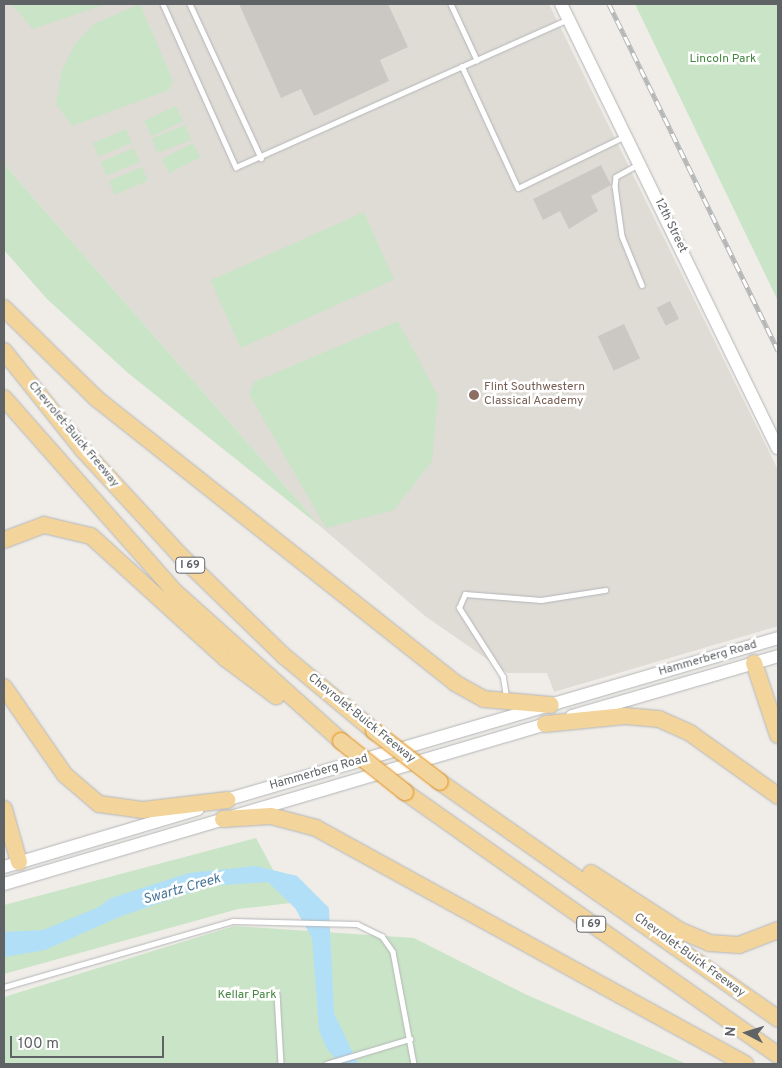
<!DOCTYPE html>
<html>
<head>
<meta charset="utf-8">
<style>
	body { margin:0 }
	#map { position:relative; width:782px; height:1068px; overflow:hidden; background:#f0ede8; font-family:Overpass,sans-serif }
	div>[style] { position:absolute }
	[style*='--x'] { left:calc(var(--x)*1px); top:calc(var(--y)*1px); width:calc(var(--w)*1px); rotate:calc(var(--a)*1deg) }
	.education>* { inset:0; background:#dfdcd6 }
	.green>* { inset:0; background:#cae4c7; transform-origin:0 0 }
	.water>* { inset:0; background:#b0dff7 }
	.building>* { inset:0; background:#cbc8c4; transform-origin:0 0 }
	.roads { filter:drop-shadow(0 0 1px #b3b5b8) drop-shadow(0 0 1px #b3b5b8) }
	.lane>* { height:4.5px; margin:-2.25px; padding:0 2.25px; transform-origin:2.25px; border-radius:2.25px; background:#fff }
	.secondary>* { height:12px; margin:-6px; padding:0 6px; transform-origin:6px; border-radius:6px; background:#fff }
	.highway>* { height:16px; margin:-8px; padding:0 8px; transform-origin:8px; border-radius:8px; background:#f3d49b }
	.rail>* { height:5px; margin-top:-2.5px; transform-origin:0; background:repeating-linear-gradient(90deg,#fff 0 9px,#b5b6b6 0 18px); box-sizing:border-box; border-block:1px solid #b5b6b6 }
	.bridges { filter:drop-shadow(0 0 1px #e18e17) drop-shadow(0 0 1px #e18e17) }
	.highway-bridge>* { height:16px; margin:-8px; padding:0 8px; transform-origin:8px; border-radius:8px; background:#f3d49b }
	.dots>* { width:14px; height:14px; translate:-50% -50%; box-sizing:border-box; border:2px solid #fff; border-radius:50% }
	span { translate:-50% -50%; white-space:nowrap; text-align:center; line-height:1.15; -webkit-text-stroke:5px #fff; paint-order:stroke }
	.shield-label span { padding:1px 4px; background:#fff; border:1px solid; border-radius:4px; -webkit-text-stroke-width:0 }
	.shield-label { font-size:11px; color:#5f6366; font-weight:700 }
	.park-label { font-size:12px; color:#43853f }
	.street-label { font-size:12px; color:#5f6366 }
	.education-label { font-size:12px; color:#785e54 }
	.left { translate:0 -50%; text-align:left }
	.water-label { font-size:14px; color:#477697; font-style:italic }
	.frame { position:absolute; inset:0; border:5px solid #5f6366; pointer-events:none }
	.north { position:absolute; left:722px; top:1008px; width:50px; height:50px; -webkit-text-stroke:4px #fff; paint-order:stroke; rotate:275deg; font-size:14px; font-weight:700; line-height:20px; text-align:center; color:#5f6366 }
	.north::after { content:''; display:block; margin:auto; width:18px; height:22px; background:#5f6366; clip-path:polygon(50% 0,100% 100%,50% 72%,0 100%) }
	.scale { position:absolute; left:10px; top:1036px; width:154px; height:22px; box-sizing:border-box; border:2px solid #5f6366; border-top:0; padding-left:6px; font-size:15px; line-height:18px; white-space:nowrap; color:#5f6366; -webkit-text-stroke:4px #fff; paint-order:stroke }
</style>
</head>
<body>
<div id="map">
	<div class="education">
		<div style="clip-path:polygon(4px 4px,549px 4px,778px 470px,778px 626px,554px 692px,547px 673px,507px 673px,425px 616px,321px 527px,4px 164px)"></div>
	</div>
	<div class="green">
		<div style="clip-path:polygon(106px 4px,33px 29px,12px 5px,13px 4px)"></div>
		<div style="clip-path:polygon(140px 4px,173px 81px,169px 90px,72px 126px,56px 104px,62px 70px,75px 44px,94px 24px)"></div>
		<div style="clip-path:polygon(635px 4px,778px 4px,778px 301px)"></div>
		<div style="left:176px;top:106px;width:17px;height:35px;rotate:65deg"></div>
		<div style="left:185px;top:125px;width:16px;height:36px;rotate:68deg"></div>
		<div style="left:126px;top:129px;width:15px;height:36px;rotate:67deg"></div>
		<div style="left:193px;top:143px;width:16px;height:35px;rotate:63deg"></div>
		<div style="left:134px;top:148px;width:15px;height:36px;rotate:67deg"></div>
		<div style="clip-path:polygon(4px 164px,321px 527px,128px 373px,47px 299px,4px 250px)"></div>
		<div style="left:142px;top:167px;width:15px;height:36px;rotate:67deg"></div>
		<div style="left:364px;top:212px;width:74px;height:168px;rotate:66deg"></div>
		<div style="clip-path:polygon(398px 321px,438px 396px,432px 461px,394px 510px,326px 528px,249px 394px,254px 382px)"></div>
		<div style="clip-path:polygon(256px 838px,291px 903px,238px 909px,4px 974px,4px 905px)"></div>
		<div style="clip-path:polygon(234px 926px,414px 938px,527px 995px,687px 1064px,4px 1064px,4px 997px)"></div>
	</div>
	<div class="water">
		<div style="clip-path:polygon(256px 866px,297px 876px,329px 908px,334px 1013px,358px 1064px,340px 1064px,327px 1049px,319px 1030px,312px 938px,295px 908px,268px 882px,209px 886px,119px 917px,45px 950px,4px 957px,4px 932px,43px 930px,99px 907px,111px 898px,189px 873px)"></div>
	</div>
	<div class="building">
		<div style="clip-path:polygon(239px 4px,388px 4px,408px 47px,380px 60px,389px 81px,314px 116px,301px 89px,281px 98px)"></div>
		<div style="clip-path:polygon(601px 165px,611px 185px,591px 196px,598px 211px,569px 229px,560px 211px,543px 220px,533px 199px)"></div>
		<div style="left:670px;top:301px;width:20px;height:15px;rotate:63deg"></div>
		<div style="left:624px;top:324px;width:38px;height:29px;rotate:65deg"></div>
	</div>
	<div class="roads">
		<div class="lane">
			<div style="--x:163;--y:4;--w:179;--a:65.9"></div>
			<div style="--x:236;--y:167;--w:361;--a:-24"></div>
			<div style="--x:190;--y:4;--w:170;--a:65.2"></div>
			<div style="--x:451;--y:4;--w:62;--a:65.1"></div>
			<div style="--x:462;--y:66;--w:134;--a:65.3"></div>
			<div style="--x:518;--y:188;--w:117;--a:-25.9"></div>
			<div style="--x:638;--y:165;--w:25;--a:151"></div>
			<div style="--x:616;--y:177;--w:9;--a:96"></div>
			<div style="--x:615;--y:186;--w:50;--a:82"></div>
			<div style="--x:622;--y:236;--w:53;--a:67.8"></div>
			<div style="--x:506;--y:697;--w:20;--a:-99"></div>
			<div style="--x:503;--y:677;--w:82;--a:-122.5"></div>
			<div style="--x:459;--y:608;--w:15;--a:-67"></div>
			<div style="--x:465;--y:594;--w:76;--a:4.5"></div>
			<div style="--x:541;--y:600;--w:65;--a:-8.9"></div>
			<div style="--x:4;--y:987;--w:238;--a:-16.1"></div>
			<div style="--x:233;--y:921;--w:124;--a:1.4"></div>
			<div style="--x:357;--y:924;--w:28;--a:26"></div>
			<div style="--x:382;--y:936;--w:19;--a:55"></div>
			<div style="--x:393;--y:952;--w:114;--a:79.4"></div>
			<div style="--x:277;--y:994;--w:70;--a:86.7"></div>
			<div style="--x:326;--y:1064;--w:88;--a:-16.6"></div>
		</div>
		<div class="secondary">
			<div style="--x:561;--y:4;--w:494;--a:64"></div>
			<div style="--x:572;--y:716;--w:215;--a:-16.2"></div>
			<div style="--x:219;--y:802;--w:583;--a:-16.35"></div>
			<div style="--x:4;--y:867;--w:202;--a:-16.6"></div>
			<div style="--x:4;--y:884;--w:572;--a:-16.44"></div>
		</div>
		<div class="highway">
			<div style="--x:4;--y:308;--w:130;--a:44.4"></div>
			<div style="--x:97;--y:399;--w:457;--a:38.4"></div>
			<div style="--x:455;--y:683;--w:33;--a:29"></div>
			<div style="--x:484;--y:699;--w:67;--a:5.1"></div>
			<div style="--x:4;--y:351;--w:127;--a:51.4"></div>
			<div style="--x:83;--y:450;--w:142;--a:47.3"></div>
			<div style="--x:179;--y:554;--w:146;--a:44.2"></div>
			<div style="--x:284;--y:656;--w:117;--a:39.8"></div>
			<div style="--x:4;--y:398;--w:256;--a:48.6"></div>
			<div style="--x:173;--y:590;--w:226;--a:41.9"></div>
			<div style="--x:4;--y:540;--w:43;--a:-20.6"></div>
			<div style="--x:44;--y:525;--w:48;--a:13.2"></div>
			<div style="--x:91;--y:536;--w:181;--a:42.3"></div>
			<div style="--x:225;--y:658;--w:64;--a:36.7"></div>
			<div style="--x:754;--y:663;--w:76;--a:71.6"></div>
			<div style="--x:4;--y:687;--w:107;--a:55.3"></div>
			<div style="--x:65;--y:775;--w:45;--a:40.5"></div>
			<div style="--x:99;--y:804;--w:44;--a:7.8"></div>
			<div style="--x:143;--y:810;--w:85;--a:-6.8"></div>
			<div style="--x:545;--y:724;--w:80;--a:-5.7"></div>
			<div style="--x:625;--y:716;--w:34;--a:5"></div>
			<div style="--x:659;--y:719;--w:34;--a:24"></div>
			<div style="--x:690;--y:733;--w:108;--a:35.6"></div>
			<div style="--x:440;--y:782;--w:413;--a:35"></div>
			<div style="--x:405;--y:792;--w:456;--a:35.2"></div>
			<div style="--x:4;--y:809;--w:55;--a:74.2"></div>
			<div style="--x:223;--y:819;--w:48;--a:-3.6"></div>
			<div style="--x:271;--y:816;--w:47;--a:14.9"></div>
			<div style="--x:316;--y:828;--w:490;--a:28.8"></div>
			<div style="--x:591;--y:873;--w:105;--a:32.9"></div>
			<div style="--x:679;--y:930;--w:33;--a:23"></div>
			<div style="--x:709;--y:943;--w:30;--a:4"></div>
			<div style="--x:739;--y:945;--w:42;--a:-21"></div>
		</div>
	</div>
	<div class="rail">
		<div style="--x:609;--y:4;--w:386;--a:64"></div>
	</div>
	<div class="bridges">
		<div class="highway-bridge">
			<div style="--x:374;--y:731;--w:83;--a:37.7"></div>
			<div style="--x:341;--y:741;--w:82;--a:38.6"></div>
		</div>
	</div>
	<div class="dots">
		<div style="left:474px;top:395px;background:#8d6e63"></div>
	</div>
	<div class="shield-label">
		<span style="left:190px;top:565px">I 69</span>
		<span style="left:591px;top:924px">I 69</span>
	</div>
	<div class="park-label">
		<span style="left:723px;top:60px">Lincoln Park</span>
		<span style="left:247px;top:996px">Kellar Park</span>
	</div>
	<div class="street-label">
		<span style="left:670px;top:226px;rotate:64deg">12th Street</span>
		<span style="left:73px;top:435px;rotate:50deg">Chevrolet-Buick Freeway</span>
		<span style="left:708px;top:659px;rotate:-16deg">Hammerberg Road</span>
		<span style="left:361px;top:719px;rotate:39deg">Chevrolet-Buick Freeway</span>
		<span style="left:319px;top:773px;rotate:-16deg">Hammerberg Road</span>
		<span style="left:689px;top:956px;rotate:36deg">Chevrolet-Buick Freeway</span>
	</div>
	<div class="education-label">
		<span class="left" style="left:484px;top:395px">Flint Southwestern<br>Classical Academy</span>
	</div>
	<div class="water-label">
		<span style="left:182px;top:890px;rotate:-16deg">Swartz Creek</span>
	</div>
	<div class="frame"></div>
	<div class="north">N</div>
	<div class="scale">100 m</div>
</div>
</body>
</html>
